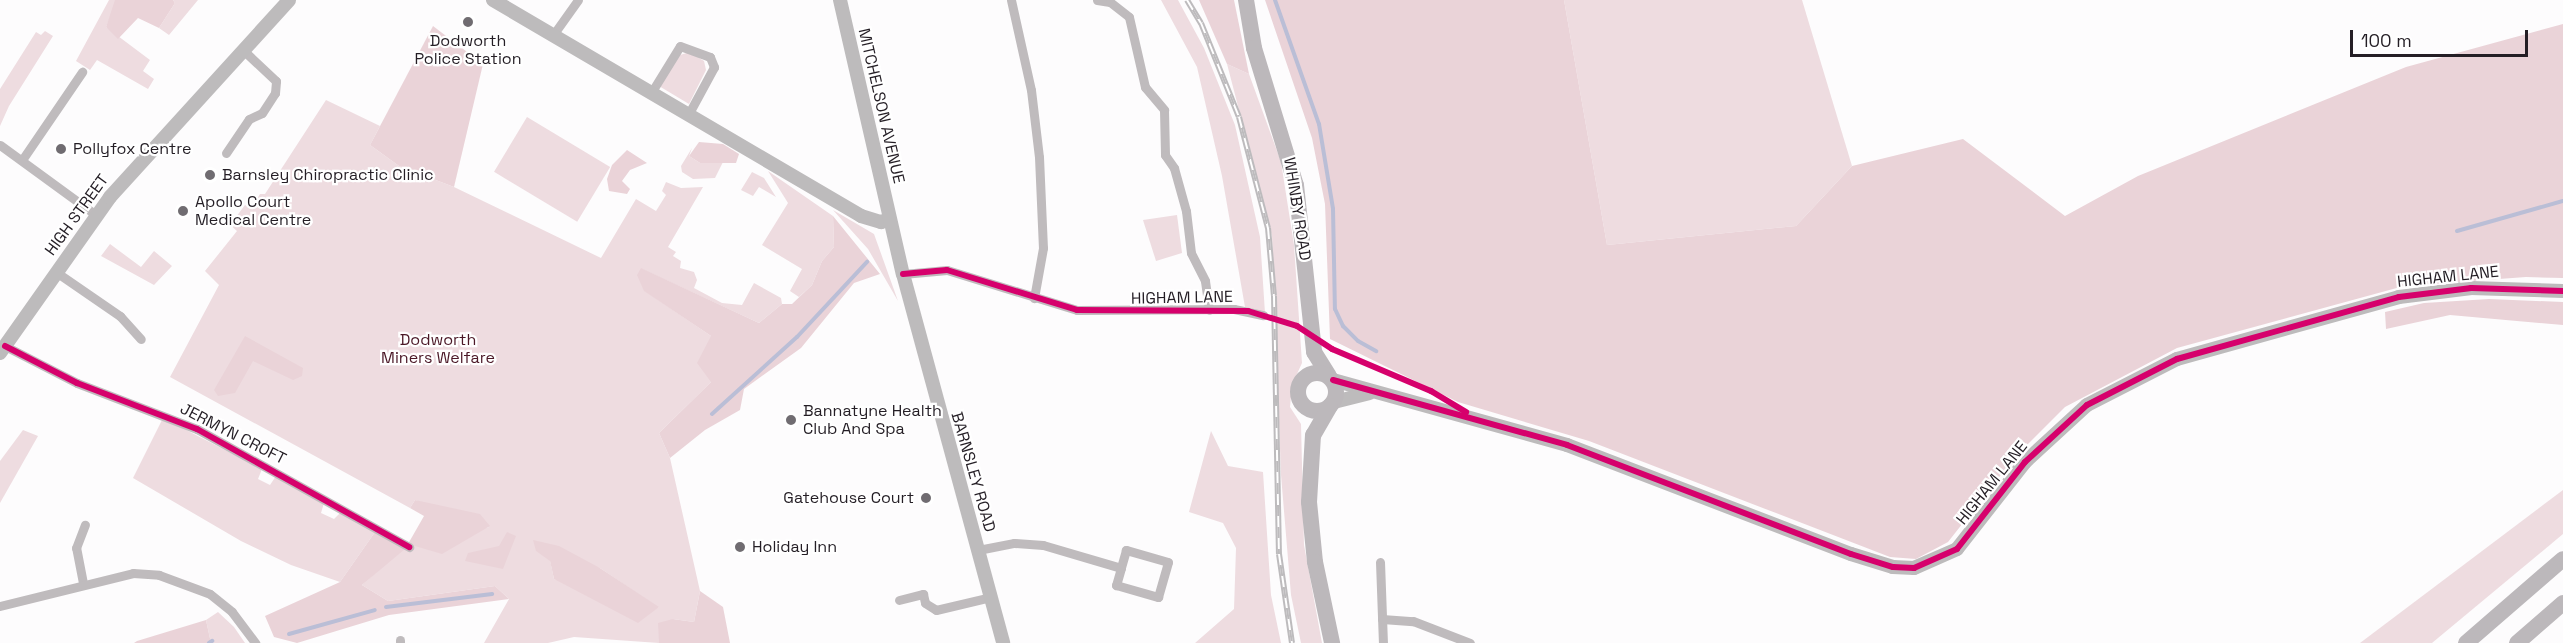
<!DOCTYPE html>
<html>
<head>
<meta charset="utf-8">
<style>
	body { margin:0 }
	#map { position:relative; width:2563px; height:643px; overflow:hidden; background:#fdfcfd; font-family:"Space Grotesk",sans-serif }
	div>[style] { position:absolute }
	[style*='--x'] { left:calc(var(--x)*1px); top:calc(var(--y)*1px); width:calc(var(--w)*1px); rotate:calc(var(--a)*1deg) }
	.green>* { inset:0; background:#eedce0; transform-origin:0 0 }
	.forest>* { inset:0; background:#ead3d8 }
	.stream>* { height:4px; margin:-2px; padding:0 2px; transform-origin:2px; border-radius:2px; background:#babed6 }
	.street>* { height:9px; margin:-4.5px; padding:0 4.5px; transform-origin:4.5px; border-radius:4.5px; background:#bfbbbd }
	.secondary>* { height:14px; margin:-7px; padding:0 7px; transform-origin:7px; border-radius:7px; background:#bdbbbc }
	.highway>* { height:16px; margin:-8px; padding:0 8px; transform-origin:8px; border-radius:8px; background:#bcb8bb }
	.highway>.ring { margin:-8px; padding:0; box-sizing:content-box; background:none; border:16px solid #bcb8bb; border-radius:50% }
	.rail>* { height:6px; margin-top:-3px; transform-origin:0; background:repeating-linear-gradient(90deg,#fff 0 11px,#bdbbbd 0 22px); box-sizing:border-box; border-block:2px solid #bdbbbd }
	.cycleway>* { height:6px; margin:-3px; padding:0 3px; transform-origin:3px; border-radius:3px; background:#d6006c }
	.dots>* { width:16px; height:16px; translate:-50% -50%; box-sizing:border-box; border:3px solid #fff; border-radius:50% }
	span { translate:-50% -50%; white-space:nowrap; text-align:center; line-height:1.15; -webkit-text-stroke:4.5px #fff; paint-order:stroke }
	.poi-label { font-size:16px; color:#241e25 }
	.left { translate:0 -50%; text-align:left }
	.right { translate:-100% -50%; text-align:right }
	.street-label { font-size:16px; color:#241e25 }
	.park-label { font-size:16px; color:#4b1827 }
	.scale { position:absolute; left:2350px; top:30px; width:178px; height:27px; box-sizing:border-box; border:3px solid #241e25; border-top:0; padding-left:8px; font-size:18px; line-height:21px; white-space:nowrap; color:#241e25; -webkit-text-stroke:4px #fff; paint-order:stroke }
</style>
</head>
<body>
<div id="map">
	<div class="green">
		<div style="clip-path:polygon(109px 0,115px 0,115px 5px,106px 27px,150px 60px,143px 71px,154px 79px,148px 89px,97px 60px,90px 70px,76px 61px)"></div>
		<div style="clip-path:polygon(173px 0,198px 0,169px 35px,159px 28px,175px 3px)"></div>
		<div style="clip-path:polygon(1161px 0,1178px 0,1204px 48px,1235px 125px,1260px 237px,1265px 313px,1245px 307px,1222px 176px,1197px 67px)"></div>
		<div style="clip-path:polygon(1564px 0,1802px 0,1852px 166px,1796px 226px,1607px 245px)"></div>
		<div style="clip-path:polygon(45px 31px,53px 36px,9px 106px,0 126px,0 89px,36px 32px,41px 35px)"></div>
		<div style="clip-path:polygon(690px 52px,704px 61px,706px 70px,689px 104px,659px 86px,680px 55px)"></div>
		<div style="clip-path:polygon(1227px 64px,1249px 74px,1281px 162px,1294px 245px,1302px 363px,1292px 385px,1290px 407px,1301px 424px,1304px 545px,1322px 643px,1301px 643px,1291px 595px,1281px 475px,1272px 236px)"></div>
		<div style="clip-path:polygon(evenodd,326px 100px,380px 126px,370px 145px,399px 166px,454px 187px,601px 258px,636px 199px,656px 211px,666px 195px,662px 191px,666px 182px,681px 188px,703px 187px,668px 247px,676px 252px,673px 256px,681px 261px,680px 268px,694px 272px,697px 280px,694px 288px,722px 303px,742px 305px,754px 283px,781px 298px,782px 304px,759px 323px,642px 269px,645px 291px,711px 336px,711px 382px,659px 433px,670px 458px,700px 591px,694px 622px,673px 619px,659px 643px,574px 637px,548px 643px,484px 643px,509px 599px,495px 586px,388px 601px,362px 585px,408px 544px,489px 527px,415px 500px,410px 508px,170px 377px,219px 285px,205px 271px,237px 231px,230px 225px,245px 205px,251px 209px,260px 194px,265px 194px,326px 100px,550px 560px,600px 568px,659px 608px,554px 579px,550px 560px)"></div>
		<div style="left:527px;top:117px;width:97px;height:64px;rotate:31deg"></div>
		<div style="clip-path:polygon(692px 148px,689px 156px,700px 163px,723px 162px,715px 178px,693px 179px,682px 172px,681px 166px)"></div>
		<div style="clip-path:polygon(768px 171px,833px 216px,834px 247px,822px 261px,812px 285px,799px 297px,790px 291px,802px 269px,762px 245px,788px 203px)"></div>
		<div style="clip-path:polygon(752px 172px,764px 178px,776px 197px,759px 187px,753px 196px,741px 190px)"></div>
		<div style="clip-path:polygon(833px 210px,874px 234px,898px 301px,868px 249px)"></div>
		<div style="clip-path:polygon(1177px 215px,1182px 253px,1156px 261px,1143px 220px)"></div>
		<div style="clip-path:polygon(110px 244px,141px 267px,154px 251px,172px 266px,154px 285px,101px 256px)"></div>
		<div style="clip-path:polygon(163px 418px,262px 469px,258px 479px,270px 485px,276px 476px,324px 503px,321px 513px,334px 519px,340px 513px,375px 532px,340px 582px,291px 565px,241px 541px,133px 478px)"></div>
		<div style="clip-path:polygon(23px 430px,38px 436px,0 503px,0 461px)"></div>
		<div style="clip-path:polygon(1211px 431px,1228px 466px,1263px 472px,1271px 595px,1281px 643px,1195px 643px,1234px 609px,1236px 548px,1223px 523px,1189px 512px)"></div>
		<div style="clip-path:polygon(2563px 490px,2563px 534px,2432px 643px,2360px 643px)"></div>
		<div style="clip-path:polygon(218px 612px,234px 627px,245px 643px,211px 643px,206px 620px)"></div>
	</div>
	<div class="forest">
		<div style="clip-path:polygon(115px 0,173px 0,175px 3px,159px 28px,138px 18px,118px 39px,106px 27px)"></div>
		<div style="clip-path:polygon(1199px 0,1234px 0,1249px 74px,1227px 64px)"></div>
		<div style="clip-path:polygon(1265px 0,1564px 0,1607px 245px,1796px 226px,1852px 166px,1963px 139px,2065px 216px,2138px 176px,2406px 67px,2563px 24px,2563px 278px,2526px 277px,2404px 286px,2177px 348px,2065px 407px,2015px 457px,1948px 542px,1916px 559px,1890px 557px,1589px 441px,1458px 402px,1330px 339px,1325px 204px,1312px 138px)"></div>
		<div style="clip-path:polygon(433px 26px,483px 64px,454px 187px,399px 166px,370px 145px)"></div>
		<div style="clip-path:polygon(699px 142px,723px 144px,739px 154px,736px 163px,700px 163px,689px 156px)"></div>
		<div style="clip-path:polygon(627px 150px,647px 163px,630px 170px,622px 181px,630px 189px,627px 194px,609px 191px,607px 179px,612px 165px)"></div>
		<div style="clip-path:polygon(833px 216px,880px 274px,854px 283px,801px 348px,744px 389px,740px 410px,705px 430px,670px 458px,659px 433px,711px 382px,697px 363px,711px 336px,644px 291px,637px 275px,641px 268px,759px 323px,782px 304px,792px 304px,812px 285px,822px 261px,834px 247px)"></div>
		<div style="clip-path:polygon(2489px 299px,2563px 302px,2563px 325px,2450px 315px,2386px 329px,2385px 312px,2424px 303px)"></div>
		<div style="clip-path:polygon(245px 336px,303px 368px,302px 376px,293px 380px,253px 361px,235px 393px,218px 396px,214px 390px)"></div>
		<div style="clip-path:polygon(415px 500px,480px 514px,490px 526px,442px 554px,408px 544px,424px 516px,410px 508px)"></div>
		<div style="clip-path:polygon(375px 532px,405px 549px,362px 585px,388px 601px,495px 586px,509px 599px,389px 615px,297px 643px,274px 637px,265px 616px,340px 582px)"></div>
		<div style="clip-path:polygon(507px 532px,516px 536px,503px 569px,465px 561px,468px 553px,499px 546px)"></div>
		<div style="clip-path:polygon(533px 540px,559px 546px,600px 568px,659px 607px,638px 623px,554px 579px,550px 561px,536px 551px)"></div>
		<div style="clip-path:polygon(700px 591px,723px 607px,730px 643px,659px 643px,658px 623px,673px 619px,694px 622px)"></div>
		<div style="clip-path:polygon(206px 620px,211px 643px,134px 643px,137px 641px)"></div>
	</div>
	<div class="stream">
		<div style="--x:1275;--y:0;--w:132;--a:70.5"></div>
		<div style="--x:1319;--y:124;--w:86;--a:80.6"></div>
		<div style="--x:1333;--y:209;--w:100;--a:88.9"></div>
		<div style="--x:1335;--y:309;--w:19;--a:65"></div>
		<div style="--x:1343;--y:326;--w:21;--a:45"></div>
		<div style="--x:1358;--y:341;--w:21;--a:29"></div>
		<div style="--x:2457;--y:231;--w:110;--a:-15.8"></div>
		<div style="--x:712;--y:414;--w:115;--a:-42.2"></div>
		<div style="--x:797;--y:337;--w:103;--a:-47"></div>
		<div style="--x:386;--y:607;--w:107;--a:-7"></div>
		<div style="--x:289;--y:634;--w:89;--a:-15.6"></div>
		<div style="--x:209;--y:643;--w:4;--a:-34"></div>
	</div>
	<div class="street">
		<div style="--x:1011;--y:0;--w:92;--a:77.5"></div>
		<div style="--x:1031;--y:90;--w:67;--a:83.2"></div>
		<div style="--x:1039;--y:157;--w:91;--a:87.5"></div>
		<div style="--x:1043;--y:248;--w:51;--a:100.2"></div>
		<div style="--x:1097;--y:0;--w:13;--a:9"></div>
		<div style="--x:1110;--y:2;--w:24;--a:38"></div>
		<div style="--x:1129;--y:17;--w:72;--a:77.1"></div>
		<div style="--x:1145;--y:87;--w:30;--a:50"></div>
		<div style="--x:1164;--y:110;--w:45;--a:88.7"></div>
		<div style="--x:1165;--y:155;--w:16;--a:55"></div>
		<div style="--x:1174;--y:168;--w:45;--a:74.4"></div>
		<div style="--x:1186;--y:211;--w:42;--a:83.2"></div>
		<div style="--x:1191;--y:253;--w:31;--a:63"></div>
		<div style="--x:1205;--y:281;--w:29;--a:82"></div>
		<div style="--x:553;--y:35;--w:43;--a:-54.5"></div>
		<div style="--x:651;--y:93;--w:55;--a:-58.3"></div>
		<div style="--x:680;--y:46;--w:32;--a:20"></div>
		<div style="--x:710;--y:57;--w:11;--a:68"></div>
		<div style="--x:714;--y:67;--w:55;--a:118.4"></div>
		<div style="--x:0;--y:145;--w:119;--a:36.1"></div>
		<div style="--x:226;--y:153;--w:41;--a:-55.9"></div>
		<div style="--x:249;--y:119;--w:14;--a:-25"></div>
		<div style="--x:262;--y:113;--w:24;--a:-57"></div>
		<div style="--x:275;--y:93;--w:12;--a:-85"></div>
		<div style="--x:276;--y:81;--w:44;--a:-136.8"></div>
		<div style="--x:22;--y:160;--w:107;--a:-55.7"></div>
		<div style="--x:56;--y:272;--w:78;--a:34.5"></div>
		<div style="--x:120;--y:316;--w:31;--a:48"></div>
		<div style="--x:903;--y:274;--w:44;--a:-5.2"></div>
		<div style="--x:947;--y:270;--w:136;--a:17.1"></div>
		<div style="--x:1077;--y:310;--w:157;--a:-0.4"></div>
		<div style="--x:1234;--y:309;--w:30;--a:12"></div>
		<div style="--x:5;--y:346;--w:81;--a:27.2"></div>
		<div style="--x:77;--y:383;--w:129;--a:21"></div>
		<div style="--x:197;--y:429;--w:243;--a:29.1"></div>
		<div style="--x:978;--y:550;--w:37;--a:-11"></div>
		<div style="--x:1014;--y:543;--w:29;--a:4"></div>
		<div style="--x:1043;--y:545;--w:81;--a:16.4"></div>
		<div style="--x:1121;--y:568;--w:18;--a:106"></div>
		<div style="--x:1116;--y:585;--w:44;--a:15.9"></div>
		<div style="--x:1158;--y:597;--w:36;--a:-74"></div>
		<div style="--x:1168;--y:562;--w:44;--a:-164.1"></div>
		<div style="--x:1126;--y:550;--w:19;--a:106"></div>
		<div style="--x:1380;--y:562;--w:81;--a:87.9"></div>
		<div style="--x:83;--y:583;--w:36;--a:-101"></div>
		<div style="--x:76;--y:548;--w:25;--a:-69"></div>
		<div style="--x:899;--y:600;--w:25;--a:-14"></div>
		<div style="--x:923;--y:594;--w:9;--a:77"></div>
		<div style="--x:925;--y:603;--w:13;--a:32"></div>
		<div style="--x:936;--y:610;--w:57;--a:-13.3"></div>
		<div style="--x:0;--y:606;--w:137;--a:-13.9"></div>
		<div style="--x:133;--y:573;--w:26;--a:4"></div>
		<div style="--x:159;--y:575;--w:54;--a:20.4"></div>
		<div style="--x:210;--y:594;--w:28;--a:39"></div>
		<div style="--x:232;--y:612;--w:39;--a:53"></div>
		<div style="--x:1382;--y:619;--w:31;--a:4"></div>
		<div style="--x:1413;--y:621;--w:61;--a:21.1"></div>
		<div style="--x:400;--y:643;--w:3;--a:-90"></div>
	</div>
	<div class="secondary">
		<div style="--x:493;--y:0;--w:427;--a:30.4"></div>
		<div style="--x:861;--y:216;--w:21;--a:17"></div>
		<div style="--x:881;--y:222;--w:9;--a:-18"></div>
		<div style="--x:840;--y:0;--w:281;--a:77.1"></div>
		<div style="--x:903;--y:274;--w:382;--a:74.8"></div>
		<div style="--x:0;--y:353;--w:191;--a:-54.8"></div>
		<div style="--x:110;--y:197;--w:266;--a:-47.7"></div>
		<div style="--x:1333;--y:380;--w:243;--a:15.5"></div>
		<div style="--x:1567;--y:445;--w:304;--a:21"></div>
		<div style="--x:1851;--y:554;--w:44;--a:17.2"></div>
		<div style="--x:1893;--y:567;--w:21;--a:3"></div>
		<div style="--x:1914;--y:568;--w:47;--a:-23.8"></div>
		<div style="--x:1957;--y:549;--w:110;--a:-52"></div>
		<div style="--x:2025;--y:462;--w:84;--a:-42.6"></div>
		<div style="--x:2087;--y:405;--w:101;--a:-27.1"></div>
		<div style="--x:2177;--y:359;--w:230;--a:-15.6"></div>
		<div style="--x:2399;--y:297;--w:73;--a:-7.1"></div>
		<div style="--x:2471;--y:288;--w:92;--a:1.9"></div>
		<div style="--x:1334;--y:402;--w:36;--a:-14"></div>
	</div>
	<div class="highway">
		<div style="--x:1246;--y:0;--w:49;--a:80.5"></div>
		<div style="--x:1254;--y:48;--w:143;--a:73"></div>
		<div style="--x:1296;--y:185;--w:168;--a:83.8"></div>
		<div style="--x:1314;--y:352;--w:28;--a:58"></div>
		<div class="ring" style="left:1298px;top:373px;width:22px;height:22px"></div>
		<div style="--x:1330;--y:406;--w:34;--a:120"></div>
		<div style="--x:1313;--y:435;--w:67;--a:93.4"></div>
		<div style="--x:1309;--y:502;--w:60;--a:84.3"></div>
		<div style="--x:1315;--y:562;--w:83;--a:78.1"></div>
		<div style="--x:2466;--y:643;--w:128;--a:-40.9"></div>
		<div style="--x:2517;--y:643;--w:61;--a:-41"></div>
	</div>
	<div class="rail">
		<div style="--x:1187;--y:0;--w:27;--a:59"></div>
		<div style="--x:1201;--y:23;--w:101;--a:68"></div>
		<div style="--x:1239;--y:117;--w:115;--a:75.4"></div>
		<div style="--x:1268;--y:228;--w:68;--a:85"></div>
		<div style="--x:1274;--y:296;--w:258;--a:88.9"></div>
		<div style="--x:1279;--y:554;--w:90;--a:81.7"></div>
	</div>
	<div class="cycleway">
		<div style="--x:903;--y:274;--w:44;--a:-5.2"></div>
		<div style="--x:947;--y:270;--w:136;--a:17.1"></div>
		<div style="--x:1077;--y:310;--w:171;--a:0.3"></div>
		<div style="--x:1248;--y:311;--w:51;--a:17"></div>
		<div style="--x:1297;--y:326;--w:42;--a:33.3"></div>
		<div style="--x:1332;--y:349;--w:108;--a:23"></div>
		<div style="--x:1431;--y:391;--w:41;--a:31"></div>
		<div style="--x:5;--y:346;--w:81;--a:27.2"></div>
		<div style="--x:77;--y:383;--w:129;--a:21"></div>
		<div style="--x:197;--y:429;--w:243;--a:29.1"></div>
		<div style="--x:1333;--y:380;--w:243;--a:15.5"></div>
		<div style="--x:1567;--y:445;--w:304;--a:21"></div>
		<div style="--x:1851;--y:554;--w:44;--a:17.2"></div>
		<div style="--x:1893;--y:567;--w:21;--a:3"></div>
		<div style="--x:1914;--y:568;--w:47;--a:-23.8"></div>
		<div style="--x:1957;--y:549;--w:110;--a:-52"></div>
		<div style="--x:2025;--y:462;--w:84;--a:-42.6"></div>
		<div style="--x:2087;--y:405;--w:101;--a:-27.1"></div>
		<div style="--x:2177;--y:359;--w:230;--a:-15.6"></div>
		<div style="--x:2399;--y:297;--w:73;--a:-7.1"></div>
		<div style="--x:2471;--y:288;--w:92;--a:1.9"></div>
	</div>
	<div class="dots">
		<div style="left:468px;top:22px;background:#706c71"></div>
		<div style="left:61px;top:149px;background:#706c71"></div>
		<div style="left:210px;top:175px;background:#706c71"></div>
		<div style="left:183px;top:211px;background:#706c71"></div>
		<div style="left:791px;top:420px;background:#706c71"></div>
		<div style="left:926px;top:498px;background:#706c71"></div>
		<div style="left:740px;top:547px;background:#706c71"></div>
	</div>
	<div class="poi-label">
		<span style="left:468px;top:50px">Dodworth<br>Police Station</span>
		<span class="left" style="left:73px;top:149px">Pollyfox Centre</span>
		<span class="left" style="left:222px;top:175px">Barnsley Chiropractic Clinic</span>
		<span class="left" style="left:195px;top:211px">Apollo Court<br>Medical Centre</span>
		<span class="left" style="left:803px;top:420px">Bannatyne Health<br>Club And Spa</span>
		<span class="right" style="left:914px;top:498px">Gatehouse Court</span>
		<span class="left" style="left:752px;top:547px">Holiday Inn</span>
	</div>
	<div class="street-label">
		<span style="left:881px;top:106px;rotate:77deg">MITCHELSON AVENUE</span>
		<span style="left:1297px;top:209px;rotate:81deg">WHINBY ROAD</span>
		<span style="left:77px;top:215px;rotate:-54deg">HIGH STREET</span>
		<span style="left:2448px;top:277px;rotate:-6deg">HIGHAM LANE</span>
		<span style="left:1182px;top:298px;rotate:-1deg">HIGHAM LANE</span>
		<span style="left:233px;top:434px;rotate:27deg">JERMYN CROFT</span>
		<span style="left:973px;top:472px;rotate:74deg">BARNSLEY ROAD</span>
		<span style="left:1992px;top:483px;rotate:-51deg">HIGHAM LANE</span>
	</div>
	<div class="park-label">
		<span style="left:438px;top:349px">Dodworth<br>Miners Welfare</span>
	</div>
	<div class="scale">100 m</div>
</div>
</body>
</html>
